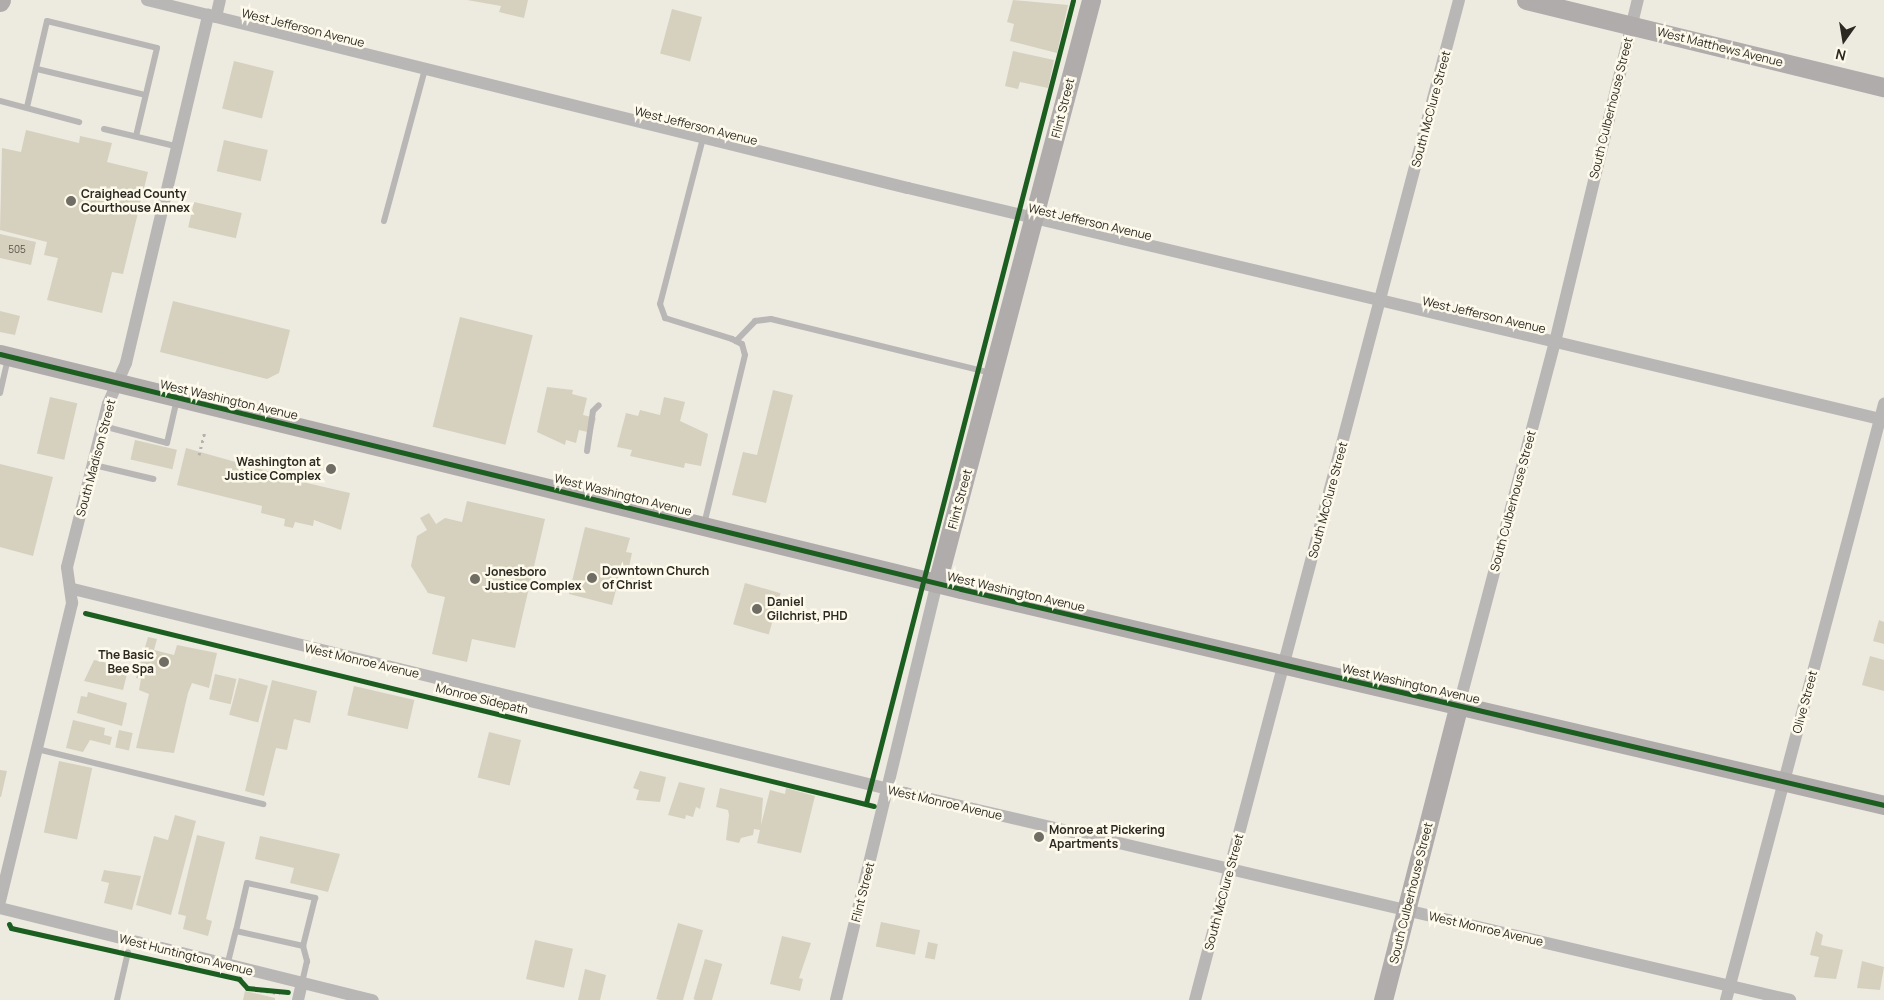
<!DOCTYPE html>
<html>
<head>
<meta charset="utf-8">
<style>
	body { margin:0 }
	#map { position:relative; width:1884px; height:1000px; overflow:hidden; background:#edeae0; font-family:Manrope,sans-serif }
	div>[style] { position:absolute }
	[style*='--x'] { left:calc(var(--x)*1px); top:calc(var(--y)*1px); width:calc(var(--w)*1px); rotate:calc(var(--a)*1deg) }
	.building>* { inset:0; background:#d6d1be; transform-origin:0 0 }
	.path>* { height:3px; margin-top:-1.5px; transform-origin:0; background:repeating-linear-gradient(90deg,#b3b1af 0 2.5px,transparent 0 6.5px) }
	.lane>* { height:6px; margin:-3px; padding:0 3px; transform-origin:3px; border-radius:3px; background:#b9b6b6 }
	.street>* { height:12px; margin:-6px; padding:0 6px; transform-origin:6px; border-radius:6px; background:#b9b6b6 }
	.secondary>* { height:19px; margin:-9.5px; padding:0 9.5px; transform-origin:9.5px; border-radius:9.5px; background:#afacab }
	.cycleway>* { height:5px; margin:-2.5px; padding:0 2.5px; transform-origin:2.5px; border-radius:2.5px; background:#1b5e20 }
	.dots>* { width:14px; height:14px; translate:-50% -50%; box-sizing:border-box; border:2px solid #fefaeb; border-radius:50% }
	span { translate:-50% -50%; white-space:nowrap; text-align:center; line-height:1.15; -webkit-text-stroke:5px #fefaeb; paint-order:stroke }
	.number-label { font-size:10px; color:#565349 }
	.number-label span { -webkit-text-stroke-width:0 }
	.street-label { font-size:12px; color:#2b2922 }
	.poi-label { font-size:12px; color:#2b2922; font-weight:700 }
	.left { translate:0 -50%; text-align:left }
	.right { translate:-100% -50%; text-align:right }
	.north { position:absolute; left:1819px; top:15px; width:50px; height:50px; -webkit-text-stroke:4px #fefaeb; paint-order:stroke; rotate:193deg; font-size:14px; font-weight:700; line-height:20px; text-align:center; color:#2b2922 }
	.north::after { content:''; display:block; margin:auto; width:18px; height:22px; background:#2b2922; clip-path:polygon(50% 0,100% 100%,50% 72%,0 100%) }
</style>
</head>
<body>
<div id="map">
	<div class="building">
		<div style="clip-path:polygon(467px 0,528px 0,524px 18px,499px 12px,501px 6px)"></div>
		<div style="clip-path:polygon(1013px 0,1068px 5px,1057px 53px,1010px 41px,1014px 24px,1007px 22px)"></div>
		<div style="left:672px;top:9px;width:31px;height:46px;rotate:15deg"></div>
		<div style="clip-path:polygon(1013px 51px,1054px 60px,1048px 88px,1020px 82px,1018px 89px,1005px 86px)"></div>
		<div style="left:234px;top:61px;width:41px;height:49px;rotate:14deg"></div>
		<div style="clip-path:polygon(26px 130px,79px 143px,80px 136px,112px 143px,107px 162px,148px 172px,123px 274px,112px 272px,102px 313px,47px 300px,58px 258px,44px 255px,47px 242px,0 230px,2px 148px,21px 152px)"></div>
		<div style="left:224px;top:140px;width:45px;height:32px;rotate:13deg"></div>
		<div style="left:194px;top:202px;width:49px;height:26px;rotate:13deg"></div>
		<div style="clip-path:polygon(0 234px,36px 242px,31px 265px,0 258px)"></div>
		<div style="clip-path:polygon(173px 301px,290px 330px,279px 373px,267px 379px,160px 352px)"></div>
		<div style="clip-path:polygon(0 311px,20px 316px,15px 335px,0 332px)"></div>
		<div style="left:460px;top:317px;width:75px;height:113px;rotate:14deg"></div>
		<div style="clip-path:polygon(547px 387px,573px 390px,572px 394px,587px 398px,583px 415px,596px 418px,592px 433px,579px 430px,576px 443px,566px 440px,565px 445px,537px 432px)"></div>
		<div style="clip-path:polygon(773px 390px,793px 395px,766px 503px,732px 495px,743px 452px,757px 455px)"></div>
		<div style="left:50px;top:397px;width:28px;height:58px;rotate:13deg"></div>
		<div style="clip-path:polygon(664px 397px,685px 402px,680px 421px,708px 434px,701px 466px,685px 463px,684px 468px,630px 456px,632px 450px,617px 447px,626px 413px,638px 416px,640px 410px,660px 415px)"></div>
		<div style="left:135px;top:440px;width:43px;height:20px;rotate:13deg"></div>
		<div style="clip-path:polygon(186px 448px,271px 472px,272px 466px,309px 475px,307px 483px,350px 493px,341px 530px,314px 520px,313px 526px,295px 522px,293px 528px,284px 526px,285px 519px,261px 513px,262px 506px,177px 485px)"></div>
		<div style="clip-path:polygon(0 464px,53px 477px,33px 556px,0 547px)"></div>
		<div style="clip-path:polygon(467px 501px,545px 519px,515px 648px,472px 639px,467px 662px,432px 654px,445px 597px,428px 593px,411px 566px,417px 536px,427px 530px,420px 518px,429px 513px,436px 524px,445px 518px,462px 522px)"></div>
		<div style="clip-path:polygon(585px 527px,630px 538px,626px 552px,632px 553px,627px 576px,620px 575px,612px 605px,569px 594px)"></div>
		<div style="left:745px;top:583px;width:37px;height:43px;rotate:16deg"></div>
		<div style="clip-path:polygon(1879px 620px,1884px 622px,1884px 644px,1873px 641px)"></div>
		<div style="clip-path:polygon(148px 637px,157px 639px,154px 650px,174px 655px,177px 645px,217px 653px,209px 688px,192px 683px,188px 693px,174px 753px,136px 748px,149px 694px,139px 690px,141px 679px,136px 678px)"></div>
		<div style="clip-path:polygon(1870px 656px,1884px 660px,1884px 691px,1862px 685px)"></div>
		<div style="clip-path:polygon(94px 660px,117px 665px,119px 672px,127px 674px,123px 690px,84px 681px)"></div>
		<div style="left:215px;top:674px;width:22px;height:26px;rotate:13deg"></div>
		<div style="left:239px;top:678px;width:30px;height:38px;rotate:15deg"></div>
		<div style="clip-path:polygon(272px 680px,317px 691px,310px 723px,294px 719px,287px 750px,276px 748px,264px 796px,245px 791px)"></div>
		<div style="left:354px;top:686px;width:62px;height:30px;rotate:13deg"></div>
		<div style="clip-path:polygon(88px 692px,127px 703px,122px 726px,77px 713px,81px 696px,87px 697px)"></div>
		<div style="clip-path:polygon(73px 720px,105px 728px,104px 735px,112px 737px,110px 745px,90px 740px,83px 752px,66px 748px)"></div>
		<div style="left:119px;top:730px;width:14px;height:18px;rotate:12deg"></div>
		<div style="left:489px;top:732px;width:33px;height:47px;rotate:14deg"></div>
		<div style="left:59px;top:761px;width:34px;height:73px;rotate:12deg"></div>
		<div style="clip-path:polygon(0 770px,7px 771px,1px 797px,0 797px)"></div>
		<div style="clip-path:polygon(640px 771px,666px 777px,660px 802px,636px 800px,639px 790px,633px 788px)"></div>
		<div style="clip-path:polygon(679px 782px,705px 788px,700px 809px,696px 807px,693px 817px,686px 815px,685px 819px,668px 815px)"></div>
		<div style="clip-path:polygon(720px 788px,763px 798px,761px 825px,770px 790px,785px 794px,786px 788px,815px 796px,801px 853px,757px 843px,760px 830px,754px 829px,753px 835px,741px 838px,739px 843px,726px 840px,729px 815px,728px 810px,716px 807px)"></div>
		<div style="clip-path:polygon(175px 815px,196px 821px,171px 915px,136px 905px,154px 836px,168px 840px)"></div>
		<div style="clip-path:polygon(197px 835px,225px 842px,206px 919px,212px 921px,208px 936px,183px 929px,186px 916px,178px 914px)"></div>
		<div style="clip-path:polygon(260px 836px,340px 854px,328px 892px,290px 883px,294px 868px,255px 859px)"></div>
		<div style="clip-path:polygon(104px 870px,141px 876px,132px 910px,104px 903px,109px 883px,101px 881px)"></div>
		<div style="left:881px;top:922px;width:40px;height:25px;rotate:12deg"></div>
		<div style="left:678px;top:923px;width:26px;height:79px;rotate:16deg"></div>
		<div style="clip-path:polygon(1816px 931px,1823px 935px,1821px 945px,1843px 950px,1836px 979px,1814px 977px,1819px 957px,1810px 955px)"></div>
		<div style="clip-path:polygon(782px 936px,811px 943px,799px 978px,803px 979px,800px 991px,770px 984px)"></div>
		<div style="left:535px;top:940px;width:39px;height:40px;rotate:13deg"></div>
		<div style="left:928px;top:942px;width:10px;height:16px;rotate:11deg"></div>
		<div style="left:705px;top:959px;width:18px;height:42px;rotate:16deg"></div>
		<div style="clip-path:polygon(1862px 961px,1884px 967px,1880px 990px,1857px 988px)"></div>
		<div style="clip-path:polygon(585px 969px,606px 975px,600px 1000px,578px 1000px)"></div>
		<div style="clip-path:polygon(245px 991px,275px 998px,275px 1000px,243px 1000px)"></div>
	</div>
	<div class="path">
		<div style="--x:199;--y:455;--w:25;--a:-76"></div>
		<div style="--x:242;--y:982;--w:8;--a:50"></div>
		<div style="--x:247;--y:988;--w:33;--a:9"></div>
	</div>
	<div class="lane">
		<div style="--x:37;--y:69;--w:111;--a:13.5"></div>
		<div style="--x:0;--y:101;--w:82;--a:14.9"></div>
		<div style="--x:27;--y:107;--w:88;--a:-76.9"></div>
		<div style="--x:47;--y:21;--w:113;--a:13.8"></div>
		<div style="--x:157;--y:48;--w:90;--a:103.4"></div>
		<div style="--x:104;--y:129;--w:73;--a:13.5"></div>
		<div style="--x:703;--y:138;--w:171;--a:104.5"></div>
		<div style="--x:660;--y:304;--w:15;--a:70"></div>
		<div style="--x:665;--y:318;--w:70;--a:17.4"></div>
		<div style="--x:732;--y:339;--w:11;--a:27"></div>
		<div style="--x:742;--y:344;--w:11;--a:75"></div>
		<div style="--x:745;--y:355;--w:174;--a:103.6"></div>
		<div style="--x:384;--y:221;--w:157;--a:-74.9"></div>
		<div style="--x:736;--y:341;--w:28;--a:-46"></div>
		<div style="--x:755;--y:321;--w:16;--a:-7"></div>
		<div style="--x:771;--y:319;--w:227;--a:13.8"></div>
		<div style="--x:0;--y:393;--w:37;--a:-77"></div>
		<div style="--x:103;--y:426;--w:66;--a:14.9"></div>
		<div style="--x:167;--y:443;--w:45;--a:-77.2"></div>
		<div style="--x:587;--y:451;--w:40;--a:-81.5"></div>
		<div style="--x:593;--y:411;--w:8;--a:-45"></div>
		<div style="--x:94;--y:465;--w:61;--a:13.3"></div>
		<div style="--x:37;--y:749;--w:233;--a:13.7"></div>
		<div style="--x:236;--y:931;--w:49;--a:-77.1"></div>
		<div style="--x:247;--y:883;--w:70;--a:12.4"></div>
		<div style="--x:315;--y:898;--w:49;--a:104"></div>
		<div style="--x:227;--y:966;--w:36;--a:-76"></div>
		<div style="--x:236;--y:931;--w:69;--a:12.6"></div>
		<div style="--x:303;--y:946;--w:16;--a:75"></div>
		<div style="--x:307;--y:961;--w:23;--a:103"></div>
		<div style="--x:117;--y:1000;--w:49;--a:-77.1"></div>
	</div>
	<div class="street">
		<div style="--x:147;--y:0;--w:784;--a:13.88"></div>
		<div style="--x:908;--y:188;--w:1003;--a:13.37"></div>
		<div style="--x:216;--y:17;--w:17;--a:-77"></div>
		<div style="--x:73;--y:589;--w:857;--a:13.78"></div>
		<div style="--x:905;--y:793;--w:909;--a:13.16"></div>
		<div style="--x:1459;--y:705;--w:375;--a:-75.2"></div>
		<div style="--x:1555;--y:342;--w:352;--a:-76.4"></div>
		<div style="--x:0;--y:901;--w:307;--a:-76.4"></div>
		<div style="--x:72;--y:603;--w:36;--a:-98"></div>
		<div style="--x:67;--y:567;--w:168;--a:-75.9"></div>
		<div style="--x:108;--y:404;--w:45;--a:-66.3"></div>
		<div style="--x:126;--y:363;--w:358;--a:-76.7"></div>
		<div style="--x:0;--y:908;--w:384;--a:13.9"></div>
		<div style="--x:298;--y:1000;--w:17;--a:-77"></div>
		<div style="--x:836;--y:1000;--w:429;--a:-76.4"></div>
		<div style="--x:1195;--y:1000;--w:1034;--a:-75.21"></div>
		<div style="--x:1726;--y:1000;--w:617;--a:-75.15"></div>
	</div>
	<div class="secondary">
		<div style="--x:1526;--y:0;--w:368;--a:13.7"></div>
		<div style="--x:0;--y:2;--w:2;--a:-63"></div>
		<div style="--x:0;--y:354;--w:989;--a:13.74"></div>
		<div style="--x:961;--y:589;--w:948;--a:13.17"></div>
		<div style="--x:937;--y:583;--w:603;--a:-75.2"></div>
		<div style="--x:1383;--y:1000;--w:305;--a:-75.6"></div>
	</div>
	<div class="cycleway">
		<div style="--x:0;--y:354;--w:989;--a:13.74"></div>
		<div style="--x:961;--y:589;--w:948;--a:13.17"></div>
		<div style="--x:85;--y:613;--w:812;--a:13.75"></div>
		<div style="--x:866;--y:803;--w:829;--a:-75.54"></div>
		<div style="--x:9;--y:924;--w:4;--a:63"></div>
		<div style="--x:11;--y:928;--w:234;--a:12.6"></div>
		<div style="--x:239;--y:979;--w:12;--a:48"></div>
		<div style="--x:247;--y:988;--w:41;--a:5.6"></div>
	</div>
	<div class="dots">
		<div style="left:71px;top:201px;background:#6f6d64"></div>
		<div style="left:331px;top:469px;background:#6f6d64"></div>
		<div style="left:592px;top:578px;background:#6f6d64"></div>
		<div style="left:475px;top:579px;background:#6f6d64"></div>
		<div style="left:757px;top:609px;background:#6f6d64"></div>
		<div style="left:164px;top:662px;background:#6f6d64"></div>
		<div style="left:1039px;top:837px;background:#6f6d64"></div>
	</div>
	<div class="number-label">
		<span style="left:17px;top:250px">505</span>
	</div>
	<div class="street-label">
		<span style="left:303px;top:28px;rotate:14deg">West Jefferson Avenue</span>
		<span style="left:1720px;top:47px;rotate:14deg">West Matthews Avenue</span>
		<span style="left:1063px;top:108px;rotate:-76deg">Flint Street</span>
		<span style="left:1611px;top:108px;rotate:-76deg">South Culberhouse Street</span>
		<span style="left:1431px;top:109px;rotate:-75deg">South McClure Street</span>
		<span style="left:696px;top:126px;rotate:14deg">West Jefferson Avenue</span>
		<span style="left:1090px;top:222px;rotate:13deg">West Jefferson Avenue</span>
		<span style="left:1484px;top:315px;rotate:13deg">West Jefferson Avenue</span>
		<span style="left:229px;top:400px;rotate:13deg">West Washington Avenue</span>
		<span style="left:96px;top:458px;rotate:-75deg">South Madison Street</span>
		<span style="left:623px;top:495px;rotate:14deg">West Washington Avenue</span>
		<span style="left:960px;top:499px;rotate:-75deg">Flint Street</span>
		<span style="left:1328px;top:500px;rotate:-75deg">South McClure Street</span>
		<span style="left:1513px;top:501px;rotate:-75deg">South Culberhouse Street</span>
		<span style="left:1016px;top:592px;rotate:13deg">West Washington Avenue</span>
		<span style="left:362px;top:661px;rotate:13deg">West Monroe Avenue</span>
		<span style="left:1411px;top:684px;rotate:13deg">West Washington Avenue</span>
		<span style="left:482px;top:699px;rotate:14deg">Monroe Sidepath</span>
		<span style="left:1805px;top:702px;rotate:-75deg">Olive Street</span>
		<span style="left:945px;top:803px;rotate:13deg">West Monroe Avenue</span>
		<span style="left:863px;top:892px;rotate:-76deg">Flint Street</span>
		<span style="left:1224px;top:892px;rotate:-75deg">South McClure Street</span>
		<span style="left:1411px;top:893px;rotate:-76deg">South Culberhouse Street</span>
		<span style="left:1486px;top:929px;rotate:13deg">West Monroe Avenue</span>
		<span style="left:186px;top:955px;rotate:14deg">West Huntington Avenue</span>
	</div>
	<div class="poi-label">
		<span class="left" style="left:81px;top:201px">Craighead County<br>Courthouse Annex</span>
		<span class="right" style="left:321px;top:469px">Washington at<br>Justice Complex</span>
		<span class="left" style="left:602px;top:578px">Downtown Church<br>of Christ</span>
		<span class="left" style="left:485px;top:579px">Jonesboro<br>Justice Complex</span>
		<span class="left" style="left:767px;top:609px">Daniel<br>Gilchrist, PHD</span>
		<span class="right" style="left:154px;top:662px">The Basic<br>Bee Spa</span>
		<span class="left" style="left:1049px;top:837px">Monroe at Pickering<br>Apartments</span>
	</div>
	<div class="north">N</div>
</div>
</body>
</html>
